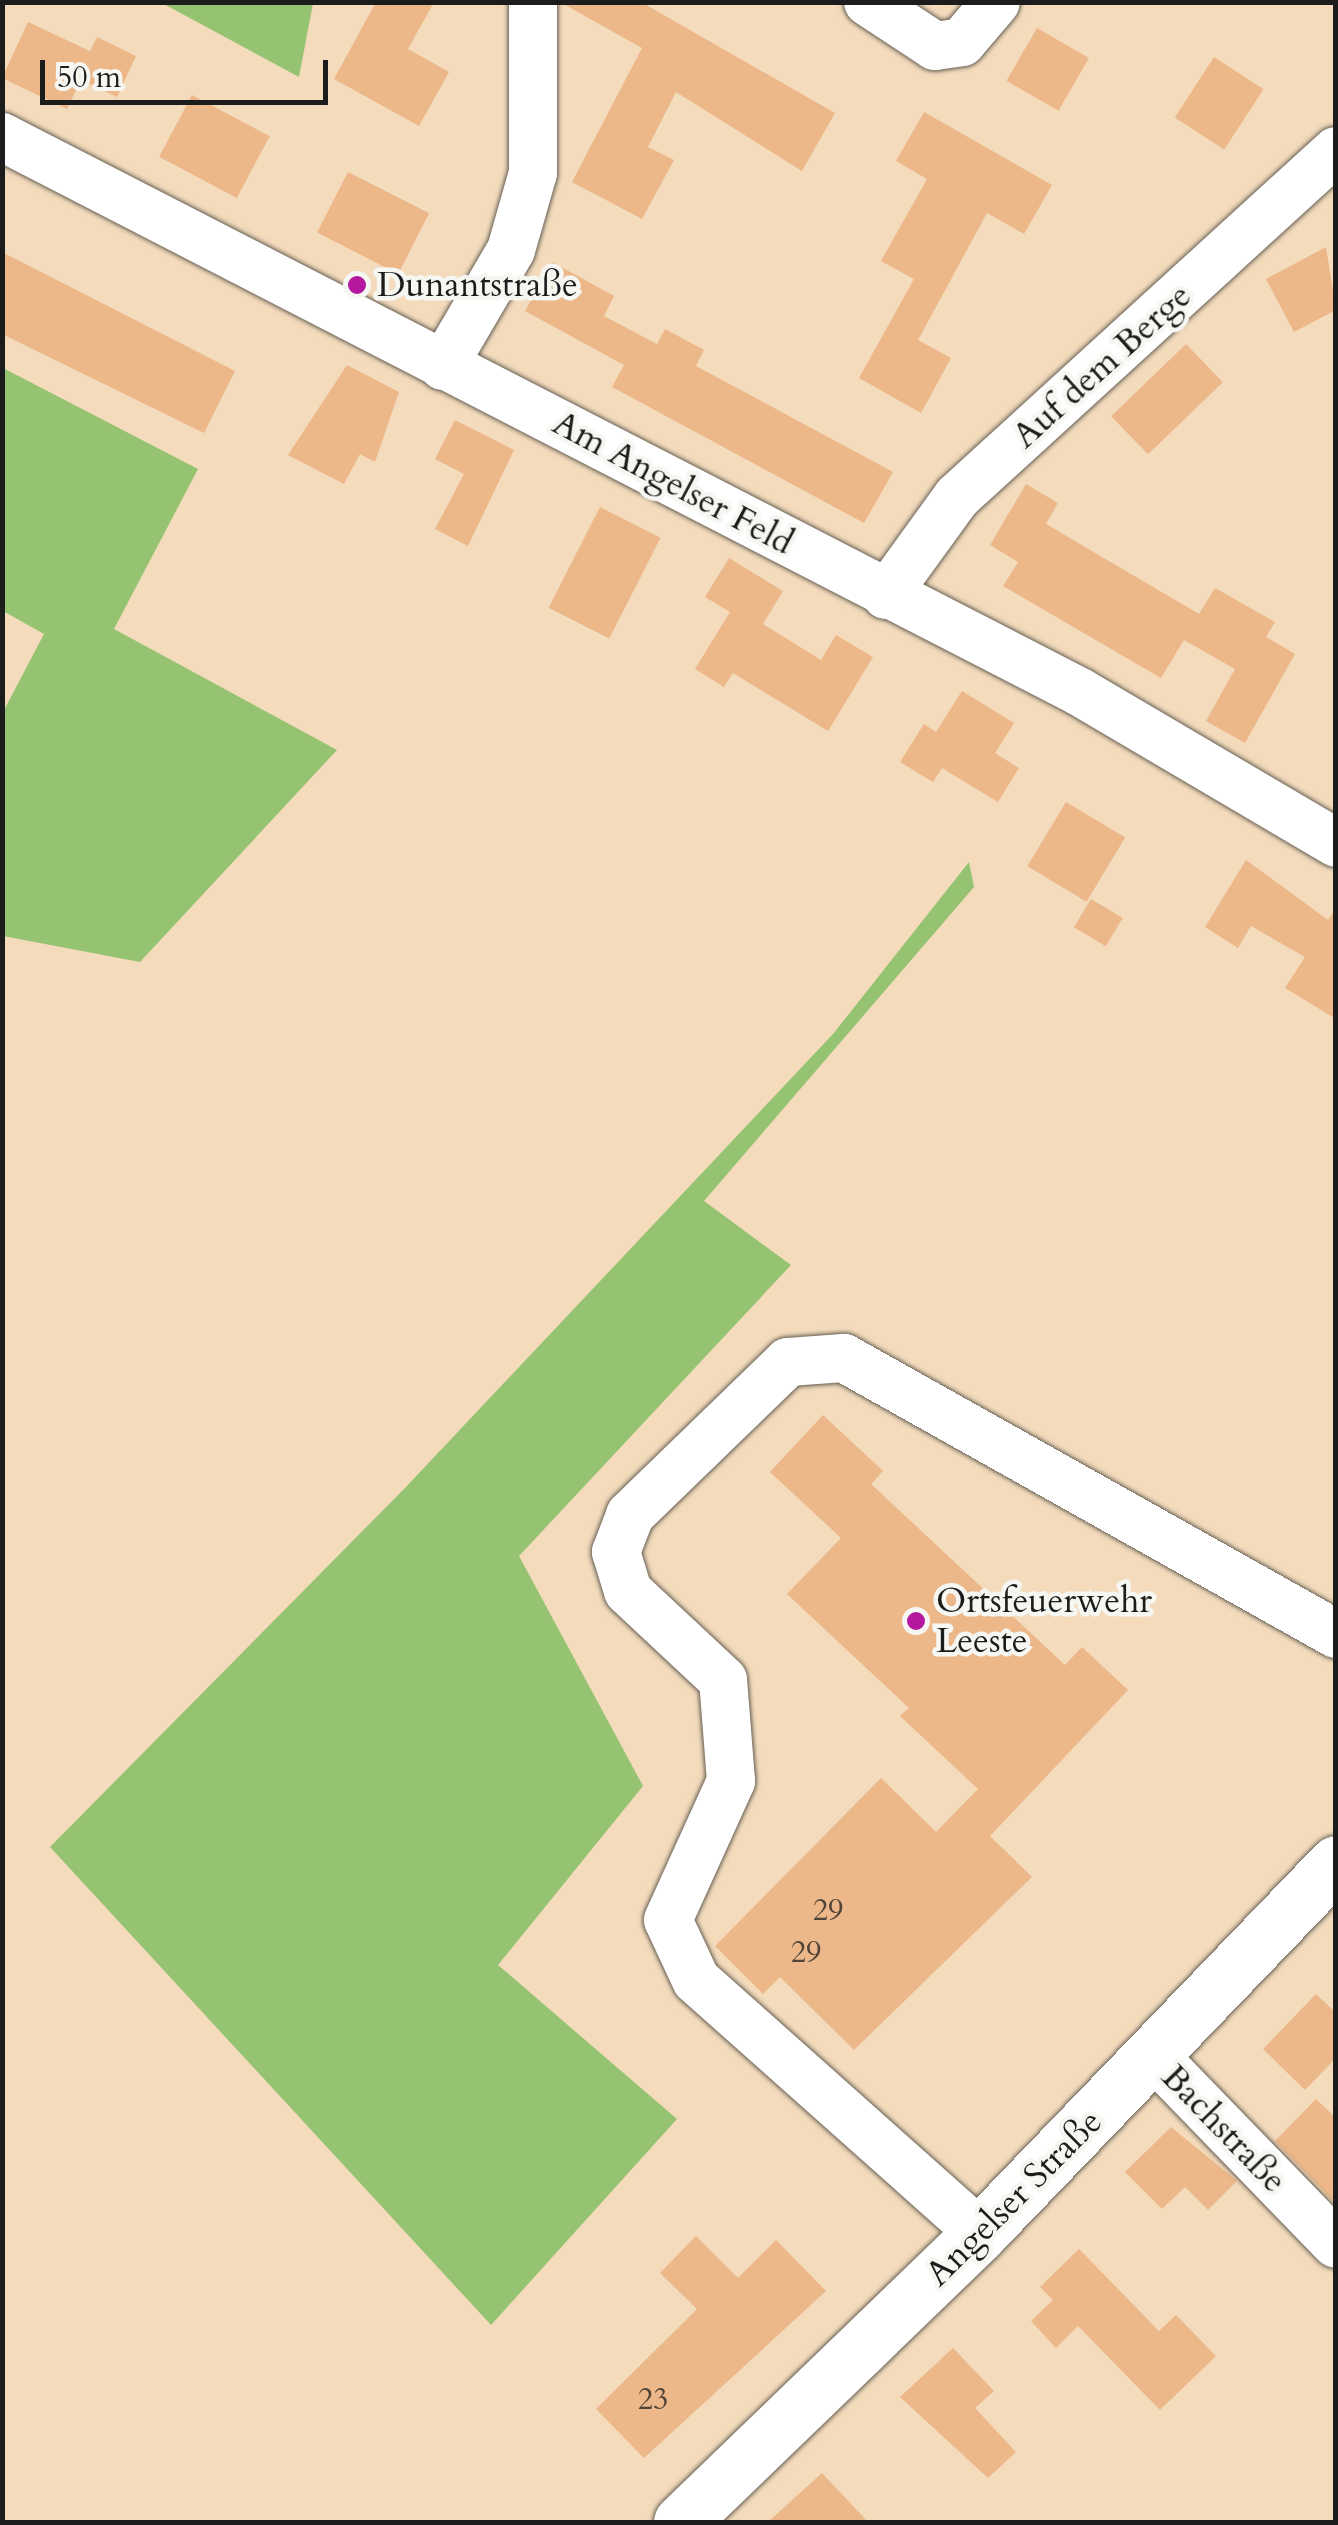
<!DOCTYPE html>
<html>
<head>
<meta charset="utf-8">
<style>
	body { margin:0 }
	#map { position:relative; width:1338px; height:2525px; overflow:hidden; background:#f3dbbc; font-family:Cardo,serif }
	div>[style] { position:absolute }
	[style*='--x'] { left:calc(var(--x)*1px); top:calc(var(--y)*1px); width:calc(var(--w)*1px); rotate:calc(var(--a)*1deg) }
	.green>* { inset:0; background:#95c371 }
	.building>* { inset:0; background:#ecb789; transform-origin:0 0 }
	.roads { filter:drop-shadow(0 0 2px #675f54) drop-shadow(0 0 2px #675f54) }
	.minor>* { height:48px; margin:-24px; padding:0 24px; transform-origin:24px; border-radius:24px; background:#fff }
	.major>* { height:55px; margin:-27.5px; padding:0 27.5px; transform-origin:27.5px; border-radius:27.5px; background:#fff }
	.dots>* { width:28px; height:28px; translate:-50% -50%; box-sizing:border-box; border:5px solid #f6f6f2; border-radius:50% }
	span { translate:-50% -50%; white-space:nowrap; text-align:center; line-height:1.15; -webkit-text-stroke:9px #f6f6f2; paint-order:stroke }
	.number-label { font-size:30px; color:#504337 }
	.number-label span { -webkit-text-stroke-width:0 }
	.poi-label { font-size:35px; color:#1c1c1c }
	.left { translate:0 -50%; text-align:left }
	.street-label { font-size:35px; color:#1c1c1c }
	.frame { position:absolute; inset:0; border:5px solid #1c1c1c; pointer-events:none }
	.scale { position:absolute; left:40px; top:60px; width:288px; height:45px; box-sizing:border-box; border:5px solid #1c1c1c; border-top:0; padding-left:12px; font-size:30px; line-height:35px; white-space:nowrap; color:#1c1c1c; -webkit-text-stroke:8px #f6f6f2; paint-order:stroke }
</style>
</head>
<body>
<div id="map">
	<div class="green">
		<div style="clip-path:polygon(162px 3px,313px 3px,299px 77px)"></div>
		<div style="clip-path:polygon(3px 368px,198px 469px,114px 629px,337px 750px,140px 962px,3px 936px,3px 712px,44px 634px,3px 611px)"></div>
		<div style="clip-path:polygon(969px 862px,974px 887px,704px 1201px,791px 1265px,519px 1556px,643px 1786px,498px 1965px,677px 2119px,491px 2325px,50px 1847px,405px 1488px,833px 1034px)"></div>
	</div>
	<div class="building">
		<div style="clip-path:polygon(376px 2px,434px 2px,408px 49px,449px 72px,419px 126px,334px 79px)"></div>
		<div style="clip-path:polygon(560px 2px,641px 2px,835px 113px,802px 171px,676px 92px,648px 147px,674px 160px,642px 219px,572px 182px,642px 48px)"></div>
		<div style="clip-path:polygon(28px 22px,90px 51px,97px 37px,136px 56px,117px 97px,81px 80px,67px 109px,2px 78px)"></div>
		<div style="left:1037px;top:28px;width:60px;height:61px;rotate:30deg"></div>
		<div style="left:1214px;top:57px;width:59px;height:72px;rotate:33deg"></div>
		<div style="left:192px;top:95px;width:88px;height:70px;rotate:28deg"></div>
		<div style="clip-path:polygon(924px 112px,1052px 185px,1024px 234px,987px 213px,918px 340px,951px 358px,921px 413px,859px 378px,914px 279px,881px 261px,927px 179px,896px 161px)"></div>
		<div style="left:348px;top:172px;width:91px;height:68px;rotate:27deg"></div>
		<div style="clip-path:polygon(1326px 247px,1336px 310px,1294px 332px,1266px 279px)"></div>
		<div style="clip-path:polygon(2px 252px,235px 371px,204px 433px,2px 334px)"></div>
		<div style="clip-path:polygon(552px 262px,614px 296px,604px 316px,657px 344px,665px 329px,704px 350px,696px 366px,893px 472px,864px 523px,612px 387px,624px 365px,525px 311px)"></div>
		<div style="left:1186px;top:344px;width:53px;height:104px;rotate:46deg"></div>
		<div style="clip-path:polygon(347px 365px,399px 392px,375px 462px,360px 454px,344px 484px,288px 455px)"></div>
		<div style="clip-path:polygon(455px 420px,514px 450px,468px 546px,435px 529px,464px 474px,435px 459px)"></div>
		<div style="clip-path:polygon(1026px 484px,1058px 503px,1046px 524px,1199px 614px,1215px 588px,1275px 622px,1266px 637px,1295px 654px,1245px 743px,1206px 721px,1235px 669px,1184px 640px,1161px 678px,1003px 586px,1018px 562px,990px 545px)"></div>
		<div style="left:600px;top:507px;width:68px;height:113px;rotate:27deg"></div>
		<div style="clip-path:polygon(729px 558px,783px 591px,763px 624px,821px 660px,836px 635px,873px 657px,828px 731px,733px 673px,724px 687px,695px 669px,730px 612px,705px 597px)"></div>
		<div style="clip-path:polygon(962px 691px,1014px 723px,995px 753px,1019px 768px,998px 802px,942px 768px,933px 782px,900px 762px,924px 724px,936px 732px)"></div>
		<div style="left:1066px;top:802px;width:69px;height:75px;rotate:31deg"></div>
		<div style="clip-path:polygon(1246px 860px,1328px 920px,1336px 908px,1336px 1019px,1285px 988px,1305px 957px,1251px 926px,1238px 948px,1205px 927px)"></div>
		<div style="left:1091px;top:899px;width:37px;height:33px;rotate:31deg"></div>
		<div style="clip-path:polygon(823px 1415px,883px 1471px,871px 1484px,1065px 1665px,1082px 1647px,1128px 1690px,990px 1836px,1032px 1877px,854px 2050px,780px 1977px,763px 1994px,715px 1946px,881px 1778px,936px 1832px,978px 1789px,900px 1716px,909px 1708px,787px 1594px,841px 1538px,770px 1472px)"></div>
		<div style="clip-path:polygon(1316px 1994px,1336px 2013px,1336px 2058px,1305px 2090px,1263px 2049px)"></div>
		<div style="clip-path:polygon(1316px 2099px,1336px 2118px,1336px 2204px,1275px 2141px)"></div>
		<div style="clip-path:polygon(1171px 2127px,1237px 2181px,1208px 2210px,1185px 2187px,1162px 2209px,1125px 2172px)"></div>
		<div style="clip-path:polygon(696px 2236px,738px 2278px,776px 2240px,826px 2291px,644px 2458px,596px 2409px,697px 2309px,660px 2273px)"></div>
		<div style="clip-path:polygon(1079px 2249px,1159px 2331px,1176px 2315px,1216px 2356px,1160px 2410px,1078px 2326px,1056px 2348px,1031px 2321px,1053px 2300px,1040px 2287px)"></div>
		<div style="clip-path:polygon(953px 2348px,994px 2391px,975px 2408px,1016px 2452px,988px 2478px,900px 2397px)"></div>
		<div style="clip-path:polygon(822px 2473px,868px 2522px,768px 2522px)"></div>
	</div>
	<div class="roads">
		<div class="minor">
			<div style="--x:868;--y:2;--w:80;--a:33.3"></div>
			<div style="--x:935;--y:46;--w:27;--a:-8"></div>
			<div style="--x:962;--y:42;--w:52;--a:-49.6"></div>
			<div style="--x:2;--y:137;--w:1212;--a:27.24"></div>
			<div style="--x:1080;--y:692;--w:297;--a:30.5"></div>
			<div style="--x:443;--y:366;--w:134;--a:-59.6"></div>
			<div style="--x:511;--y:250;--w:80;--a:-74.1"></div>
			<div style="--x:533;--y:173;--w:171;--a:-90"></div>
			<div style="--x:886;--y:595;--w:121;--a:-54.1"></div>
			<div style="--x:957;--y:497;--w:513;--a:-42.39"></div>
			<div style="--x:1155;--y:2057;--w:260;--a:45.9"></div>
			<div style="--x:980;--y:2233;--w:380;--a:-138.3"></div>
			<div style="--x:696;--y:1980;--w:66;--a:-115"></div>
			<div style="--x:668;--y:1920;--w:153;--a:-65.6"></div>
			<div style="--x:731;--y:1781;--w:101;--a:-94.5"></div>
			<div style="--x:723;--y:1680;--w:130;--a:-136.9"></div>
			<div style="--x:628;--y:1591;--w:41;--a:-107.1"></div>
			<div style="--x:616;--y:1552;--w:40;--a:-69"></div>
			<div style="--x:630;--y:1515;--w:220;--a:-44.1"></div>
			<div style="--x:788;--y:1362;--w:56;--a:-4.1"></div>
			<div style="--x:844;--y:1358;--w:564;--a:29.29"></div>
		</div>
		<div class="major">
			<div style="--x:681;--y:2522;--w:416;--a:-44"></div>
			<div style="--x:980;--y:2233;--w:513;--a:-46.1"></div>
		</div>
	</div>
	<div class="dots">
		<div style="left:357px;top:285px;background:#b5179e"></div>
		<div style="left:916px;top:1621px;background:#b5179e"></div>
	</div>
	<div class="number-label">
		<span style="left:828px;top:1911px">29</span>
		<span style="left:806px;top:1953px">29</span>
		<span style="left:653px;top:2400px">23</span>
	</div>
	<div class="poi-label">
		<span class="left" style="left:377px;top:285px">Dunantstraße</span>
		<span class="left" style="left:936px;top:1621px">Ortsfeuerwehr<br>Leeste</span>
	</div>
	<div class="street-label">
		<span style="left:1102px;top:366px;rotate:-42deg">Auf dem Berge</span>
		<span style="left:673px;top:483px;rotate:28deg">Am Angelser Feld</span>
		<span style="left:1224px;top:2129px;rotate:46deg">Bachstraße</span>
		<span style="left:1014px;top:2198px;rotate:-45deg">Angelser Straße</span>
	</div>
	<div class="frame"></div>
	<div class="scale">50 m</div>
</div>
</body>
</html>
